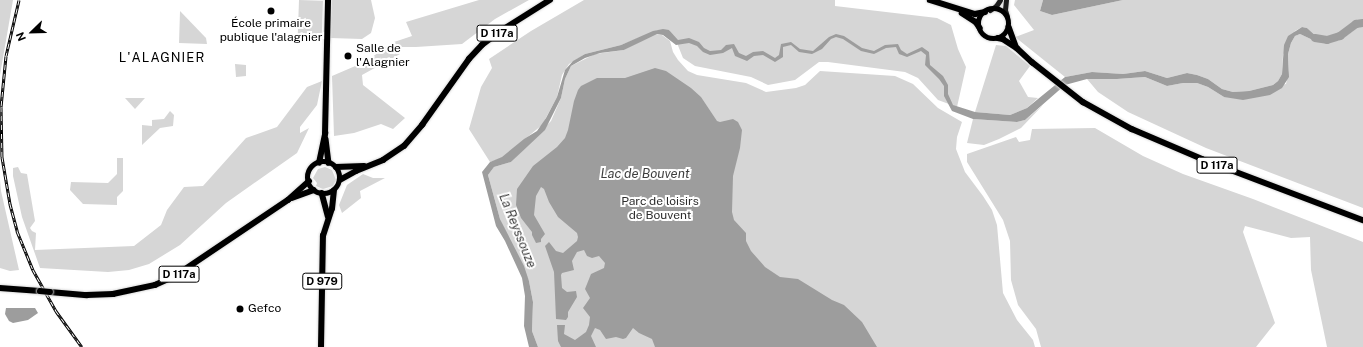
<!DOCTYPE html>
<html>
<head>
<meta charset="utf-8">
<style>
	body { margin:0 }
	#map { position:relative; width:1363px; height:347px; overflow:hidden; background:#fff; font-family:"Public Sans",sans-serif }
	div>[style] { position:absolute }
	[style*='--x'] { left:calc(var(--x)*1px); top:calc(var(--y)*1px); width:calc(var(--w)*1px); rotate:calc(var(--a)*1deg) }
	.green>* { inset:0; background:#d6d6d6; transform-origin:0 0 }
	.water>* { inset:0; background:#9d9d9d }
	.river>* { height:8px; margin:-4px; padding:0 4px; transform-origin:4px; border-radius:4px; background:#9d9d9d }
	.roads { filter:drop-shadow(0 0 1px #dbdbdb) drop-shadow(0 0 1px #dbdbdb) }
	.secondary>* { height:5px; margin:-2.5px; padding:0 2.5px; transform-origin:2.5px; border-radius:2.5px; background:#1c1c1c }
	.primary>* { height:5.5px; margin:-2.75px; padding:0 2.75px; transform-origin:2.75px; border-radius:2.75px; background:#000 }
	.primary>.ring { margin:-2.75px; padding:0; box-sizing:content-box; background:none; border:5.5px solid #000; border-radius:50% }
	.rail>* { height:3px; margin-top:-1.5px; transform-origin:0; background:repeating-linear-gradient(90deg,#fff 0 4.5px,#000 0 9px); box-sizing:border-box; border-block:1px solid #000 }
	.bridges { filter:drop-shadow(0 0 1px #dbdbdb) drop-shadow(0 0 1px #dbdbdb) }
	.primary-bridge>* { height:5.5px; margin:-2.75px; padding:0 2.75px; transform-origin:2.75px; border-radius:2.75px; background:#000 }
	.dots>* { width:11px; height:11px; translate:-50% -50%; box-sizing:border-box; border:2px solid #fff; border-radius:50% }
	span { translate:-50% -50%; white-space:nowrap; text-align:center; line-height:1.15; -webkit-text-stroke:4px #fff; paint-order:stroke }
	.shield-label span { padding:1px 3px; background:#fff; border:1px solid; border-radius:3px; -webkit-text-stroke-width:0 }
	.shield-label { font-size:11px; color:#000; font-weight:700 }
	.poi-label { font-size:12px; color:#000 }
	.left { translate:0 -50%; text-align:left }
	.park-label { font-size:12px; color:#2d2d2d }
	.neighbourhood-label { font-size:13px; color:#000; letter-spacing:1px }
	.water-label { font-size:13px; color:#3e3e3e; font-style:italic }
	.north { position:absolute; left:12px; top:12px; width:40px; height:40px; -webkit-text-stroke:3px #fff; paint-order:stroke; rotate:247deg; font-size:11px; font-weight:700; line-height:16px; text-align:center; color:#000 }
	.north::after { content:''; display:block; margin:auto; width:14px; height:18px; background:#000; clip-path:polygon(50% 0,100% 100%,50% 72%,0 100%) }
</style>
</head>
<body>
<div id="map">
	<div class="green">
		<div style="clip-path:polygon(0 0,13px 0,0 75px)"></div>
		<div style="left:299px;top:0;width:24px;height:37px;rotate:2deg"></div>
		<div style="clip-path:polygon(332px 0,371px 0,375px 18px,371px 33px,362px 39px,330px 38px)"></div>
		<div style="clip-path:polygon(479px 0,529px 0,495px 19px,462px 44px,416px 47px,398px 47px,394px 42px,412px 36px,406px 22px)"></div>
		<div style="clip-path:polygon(584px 0,835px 0,835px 6px,937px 18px,951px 25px,958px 49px,966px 67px,957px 107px,938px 100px,918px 78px,905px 72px,828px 62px,819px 62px,795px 80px,768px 85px,751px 77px,695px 66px,683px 58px,677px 43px,669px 30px,658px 30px,621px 45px,585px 54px,569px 64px,562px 75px,557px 97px,542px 125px,502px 158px,490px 162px,469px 129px,481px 87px,492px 68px,489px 59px,531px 31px)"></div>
		<div style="clip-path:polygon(1015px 0,1043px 0,1040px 11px,1052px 15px,1123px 0,1363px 0,1363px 20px,1337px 34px,1324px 37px,1317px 37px,1307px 28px,1302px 27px,1295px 31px,1283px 55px,1282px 74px,1278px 81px,1273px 85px,1249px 91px,1233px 92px,1222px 89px,1208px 79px,1197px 75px,1187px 73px,1167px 78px,1145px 71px,1123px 74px,1092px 72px,1065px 77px,1015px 37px,1034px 30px,1014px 5px)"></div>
		<div style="clip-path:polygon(180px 11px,206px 38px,207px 44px,179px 43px)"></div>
		<div style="clip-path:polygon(1358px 25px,1363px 26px,1363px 208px,1206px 148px,1128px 112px,1098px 92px,1087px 79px,1117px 79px,1145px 77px,1167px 86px,1183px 83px,1197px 83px,1208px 87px,1224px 97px,1286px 84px,1289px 71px,1288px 54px,1291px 43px,1295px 36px,1300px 34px,1317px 42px,1325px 43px,1341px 40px,1353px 31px)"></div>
		<div style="clip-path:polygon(655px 34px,662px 35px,670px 41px,673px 52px,678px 60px,688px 71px,697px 75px,746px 83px,766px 92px,796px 88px,805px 85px,820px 71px,895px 76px,913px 84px,938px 108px,962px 122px,957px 137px,956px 149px,965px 172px,983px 196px,992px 210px,997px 225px,1003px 293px,1017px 320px,1033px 340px,1035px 347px,538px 347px,532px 331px,533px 302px,529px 281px,500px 219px,488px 175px,494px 167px,511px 162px,551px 121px,561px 98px,565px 79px,571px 66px,595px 54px,624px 50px)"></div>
		<div style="clip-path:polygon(996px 45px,1006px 46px,1030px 66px,1019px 81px,1028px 97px,1038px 98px,1027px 108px,1010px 115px,975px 112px)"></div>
		<div style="clip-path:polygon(387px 46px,400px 54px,362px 75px,363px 85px,405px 118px,393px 129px,381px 124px,354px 133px,334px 136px,332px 76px,367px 61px)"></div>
		<div style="clip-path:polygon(235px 64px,246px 65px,246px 76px,236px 77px)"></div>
		<div style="clip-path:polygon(322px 81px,317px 105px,300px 127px,300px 133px,309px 128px,297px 153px,226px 203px,180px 245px,149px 264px,129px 270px,108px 272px,40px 268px,22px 217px,13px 176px,13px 168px,18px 167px,21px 173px,27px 174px,35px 221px,30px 228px,32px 231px,36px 233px,35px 250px,134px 246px,161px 225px,167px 210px,184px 187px,203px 186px,246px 138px,277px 127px,307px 87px)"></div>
		<div style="clip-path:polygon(125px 98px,145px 98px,135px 109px)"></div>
		<div style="clip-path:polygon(1043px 105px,1021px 128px,999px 139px,984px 145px,967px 143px,973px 119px,1017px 122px,1025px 120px)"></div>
		<div style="clip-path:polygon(170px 111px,174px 115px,173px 126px,160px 128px,142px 145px,142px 125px,152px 126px,152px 120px,164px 119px)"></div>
		<div style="clip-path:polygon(1095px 128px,1143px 156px,1183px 174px,1253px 199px,1363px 242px,1363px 347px,1327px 347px,1311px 270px,1310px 237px,1291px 238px,1245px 226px,1243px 232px,1275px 323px,1256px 347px,1041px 347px,1036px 329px,1018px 305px,1011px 280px,1010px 241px,1003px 220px,967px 162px,967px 154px,1016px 137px,1019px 142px,1030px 140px,1032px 129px)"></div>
		<div style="clip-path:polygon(117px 158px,123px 158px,123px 191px,117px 197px,117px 205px,83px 204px,70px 190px,71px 182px,108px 183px,117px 174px)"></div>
		<div style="clip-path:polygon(325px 167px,332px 170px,336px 180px,333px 186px,323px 189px,316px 186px,317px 183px,313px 178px,318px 169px)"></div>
		<div style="clip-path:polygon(363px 174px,373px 178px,385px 178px,360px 191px,361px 198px,342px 213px,339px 205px,347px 185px)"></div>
		<div style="clip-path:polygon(0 180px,1px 191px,19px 270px,10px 271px,0 268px)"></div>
	</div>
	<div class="water">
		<div style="clip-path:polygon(1043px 0,1123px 0,1052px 15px,1040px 11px)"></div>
		<div style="clip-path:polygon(1302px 27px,1307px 28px,1317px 37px,1324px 37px,1325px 43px,1317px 42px,1300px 34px,1295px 36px,1291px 43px,1288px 54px,1289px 77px,1282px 88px,1270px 95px,1243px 100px,1224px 97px,1208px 87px,1197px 83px,1183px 83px,1167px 86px,1145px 77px,1117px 79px,1087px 79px,1065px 85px,1025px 120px,1017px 122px,973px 119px,952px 111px,944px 96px,944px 86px,939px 79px,925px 65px,926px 55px,921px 51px,907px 57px,899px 54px,896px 47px,886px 48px,874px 54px,861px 51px,843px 39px,836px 37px,831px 39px,822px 49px,812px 54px,799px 52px,791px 45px,783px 47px,783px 57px,775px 62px,763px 55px,754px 56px,747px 61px,735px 56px,732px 48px,723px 53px,710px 55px,703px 52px,697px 46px,689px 43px,676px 45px,663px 35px,657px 34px,624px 50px,600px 53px,585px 58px,571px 66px,565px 79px,561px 98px,545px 130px,511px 162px,494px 167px,488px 175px,500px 219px,524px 266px,529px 281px,533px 302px,532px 331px,538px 347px,529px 347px,524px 326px,525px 296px,522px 278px,505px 241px,496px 226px,482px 172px,490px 162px,502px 157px,524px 139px,537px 131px,546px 118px,557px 97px,565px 70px,573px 61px,585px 54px,621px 45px,653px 31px,663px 29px,669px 30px,678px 40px,689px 38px,699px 42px,704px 48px,710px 51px,721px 50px,726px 45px,734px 44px,739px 53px,746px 56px,753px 52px,763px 51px,775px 58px,779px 55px,781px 44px,791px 42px,800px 49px,813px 51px,829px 37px,836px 34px,844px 36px,862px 48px,874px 51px,885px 45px,898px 44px,901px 50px,907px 54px,922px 47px,929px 52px,930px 65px,943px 76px,948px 85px,948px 94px,953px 105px,975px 112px,1010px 115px,1027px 108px,1065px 77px,1092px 72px,1123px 74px,1145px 71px,1167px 78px,1187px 73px,1197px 75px,1208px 79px,1222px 89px,1233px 92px,1249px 91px,1273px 85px,1278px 81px,1282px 74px,1284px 45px,1288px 36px)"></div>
		<div style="clip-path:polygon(655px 68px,666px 71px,691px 88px,701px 97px,717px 121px,720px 122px,733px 119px,738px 122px,742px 130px,740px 148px,733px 176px,732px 212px,734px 220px,746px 233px,746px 241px,751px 251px,765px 267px,780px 277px,798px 279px,832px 300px,844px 305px,862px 322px,877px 347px,655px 347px,652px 339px,639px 333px,633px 328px,626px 338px,623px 339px,616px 337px,606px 339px,600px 330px,595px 328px,591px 336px,596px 347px,561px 347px,558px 341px,557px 325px,565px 325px,564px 334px,575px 340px,586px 332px,589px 325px,590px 317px,583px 308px,590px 298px,585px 289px,591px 274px,604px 268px,605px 263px,599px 256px,592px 258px,587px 256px,584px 250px,577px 252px,572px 261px,574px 270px,562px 273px,561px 275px,562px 288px,567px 292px,576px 291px,577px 297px,568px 312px,568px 317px,566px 320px,556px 319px,554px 272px,545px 246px,549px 242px,556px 251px,563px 253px,577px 241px,578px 237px,577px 233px,558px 217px,549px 202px,544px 189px,541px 187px,536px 196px,534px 215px,545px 234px,541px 239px,541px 242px,536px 243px,532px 235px,532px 232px,521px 218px,516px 205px,517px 189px,533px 166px,557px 147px,565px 138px,568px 130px,574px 101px,578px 90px,581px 86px,597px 78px,625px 78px)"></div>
		<div style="clip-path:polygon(6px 308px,35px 308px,38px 313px,28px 320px,13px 323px,9px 321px,5px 314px)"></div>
	</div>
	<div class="river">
		<div style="--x:1315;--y:38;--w:12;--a:9"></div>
		<div style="--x:1327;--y:40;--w:14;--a:-17"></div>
		<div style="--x:1340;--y:36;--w:20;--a:-37"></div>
		<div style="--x:1356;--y:24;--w:7;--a:-8"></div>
	</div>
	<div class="roads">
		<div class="secondary">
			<div style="--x:1006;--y:0;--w:10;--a:96"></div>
			<div style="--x:1005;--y:10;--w:6;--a:72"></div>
			<div style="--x:990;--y:10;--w:7;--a:-34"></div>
			<div style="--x:996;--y:6;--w:7;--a:-56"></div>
		</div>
		<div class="primary">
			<div style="--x:930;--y:0;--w:47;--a:17.3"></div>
			<div style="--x:975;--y:14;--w:10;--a:-11"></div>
			<div class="ring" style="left:979px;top:9px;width:24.5px;height:24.5px"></div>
			<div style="--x:962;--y:13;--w:17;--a:33"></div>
			<div style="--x:976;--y:22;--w:7;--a:56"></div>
			<div style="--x:1009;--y:27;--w:20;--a:70"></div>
			<div style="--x:998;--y:38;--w:5;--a:11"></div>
			<div style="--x:1003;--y:39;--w:17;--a:33"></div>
			<div style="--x:1017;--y:48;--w:21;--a:43"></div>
			<div style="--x:1032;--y:62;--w:65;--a:38.1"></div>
			<div style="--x:1083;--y:102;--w:56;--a:28.9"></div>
			<div style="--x:1132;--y:129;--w:76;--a:23.2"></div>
			<div style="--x:1202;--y:159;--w:172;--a:20.8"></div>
			<div style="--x:326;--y:139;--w:24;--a:83"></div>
			<div class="ring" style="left:308px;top:162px;width:26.5px;height:26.5px"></div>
			<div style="--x:319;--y:163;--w:30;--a:-78"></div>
			<div style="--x:325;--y:134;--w:134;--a:-88.7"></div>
			<div style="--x:336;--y:167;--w:28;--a:-2"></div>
			<div style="--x:340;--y:180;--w:18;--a:-29"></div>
			<div style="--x:356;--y:171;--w:29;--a:-22"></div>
			<div style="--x:383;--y:160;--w:25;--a:-34"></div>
			<div style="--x:404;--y:146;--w:28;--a:-49"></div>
			<div style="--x:422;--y:125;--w:81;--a:-54.5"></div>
			<div style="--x:469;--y:59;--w:19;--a:-47"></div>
			<div style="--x:482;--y:45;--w:21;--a:-37"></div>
			<div style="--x:499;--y:32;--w:60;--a:-32.1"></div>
			<div style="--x:322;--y:193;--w:24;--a:75"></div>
			<div style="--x:292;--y:198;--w:23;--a:-20"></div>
			<div style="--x:0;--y:288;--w:40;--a:4.3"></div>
			<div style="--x:50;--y:292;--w:37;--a:5"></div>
			<div style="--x:87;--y:295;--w:26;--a:-2"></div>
			<div style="--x:113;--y:294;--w:43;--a:-12.1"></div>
			<div style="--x:155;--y:285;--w:22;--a:-24"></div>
			<div style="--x:175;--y:276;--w:136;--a:-33.9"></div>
			<div style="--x:288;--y:200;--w:28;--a:-42"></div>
			<div style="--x:321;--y:347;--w:111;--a:-89"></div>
			<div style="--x:323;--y:236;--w:28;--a:-72"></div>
			<div style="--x:332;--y:209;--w:18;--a:-84"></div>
		</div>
	</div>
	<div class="rail">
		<div style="--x:19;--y:0;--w:57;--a:103.1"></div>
		<div style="--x:6;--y:56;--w:51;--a:95.6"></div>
		<div style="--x:1;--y:107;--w:50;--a:88.9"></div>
		<div style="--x:2;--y:157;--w:48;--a:80.3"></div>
		<div style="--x:10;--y:204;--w:28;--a:75"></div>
		<div style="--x:17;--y:231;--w:42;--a:67.7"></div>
		<div style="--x:33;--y:270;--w:47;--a:60.7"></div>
		<div style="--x:56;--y:311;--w:44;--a:54.2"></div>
	</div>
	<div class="bridges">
		<div class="primary-bridge">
			<div style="--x:40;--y:291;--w:10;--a:6"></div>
		</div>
	</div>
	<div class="dots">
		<div style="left:271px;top:11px;background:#000"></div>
		<div style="left:348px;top:56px;background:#000"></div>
		<div style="left:240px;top:309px;background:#000"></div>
	</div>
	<div class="shield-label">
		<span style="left:497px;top:33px">D 117a</span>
		<span style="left:1217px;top:165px">D 117a</span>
		<span style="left:179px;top:274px">D 117a</span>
		<span style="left:322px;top:281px">D 979</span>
	</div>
	<div class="poi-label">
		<span style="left:271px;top:31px">École primaire<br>publique l'alagnier</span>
		<span class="left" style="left:356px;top:56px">Salle de<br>l'Alagnier</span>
		<span class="left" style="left:248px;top:309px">Gefco</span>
	</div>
	<div class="park-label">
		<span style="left:660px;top:209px">Parc de loisirs<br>de Bouvent</span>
	</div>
	<div class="neighbourhood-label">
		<span style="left:162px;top:58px">L'ALAGNIER</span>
	</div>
	<div class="water-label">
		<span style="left:645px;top:174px">Lac de Bouvent</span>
		<span style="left:517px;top:231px;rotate:68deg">La Reyssouze</span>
	</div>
	<div class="north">N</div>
</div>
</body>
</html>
